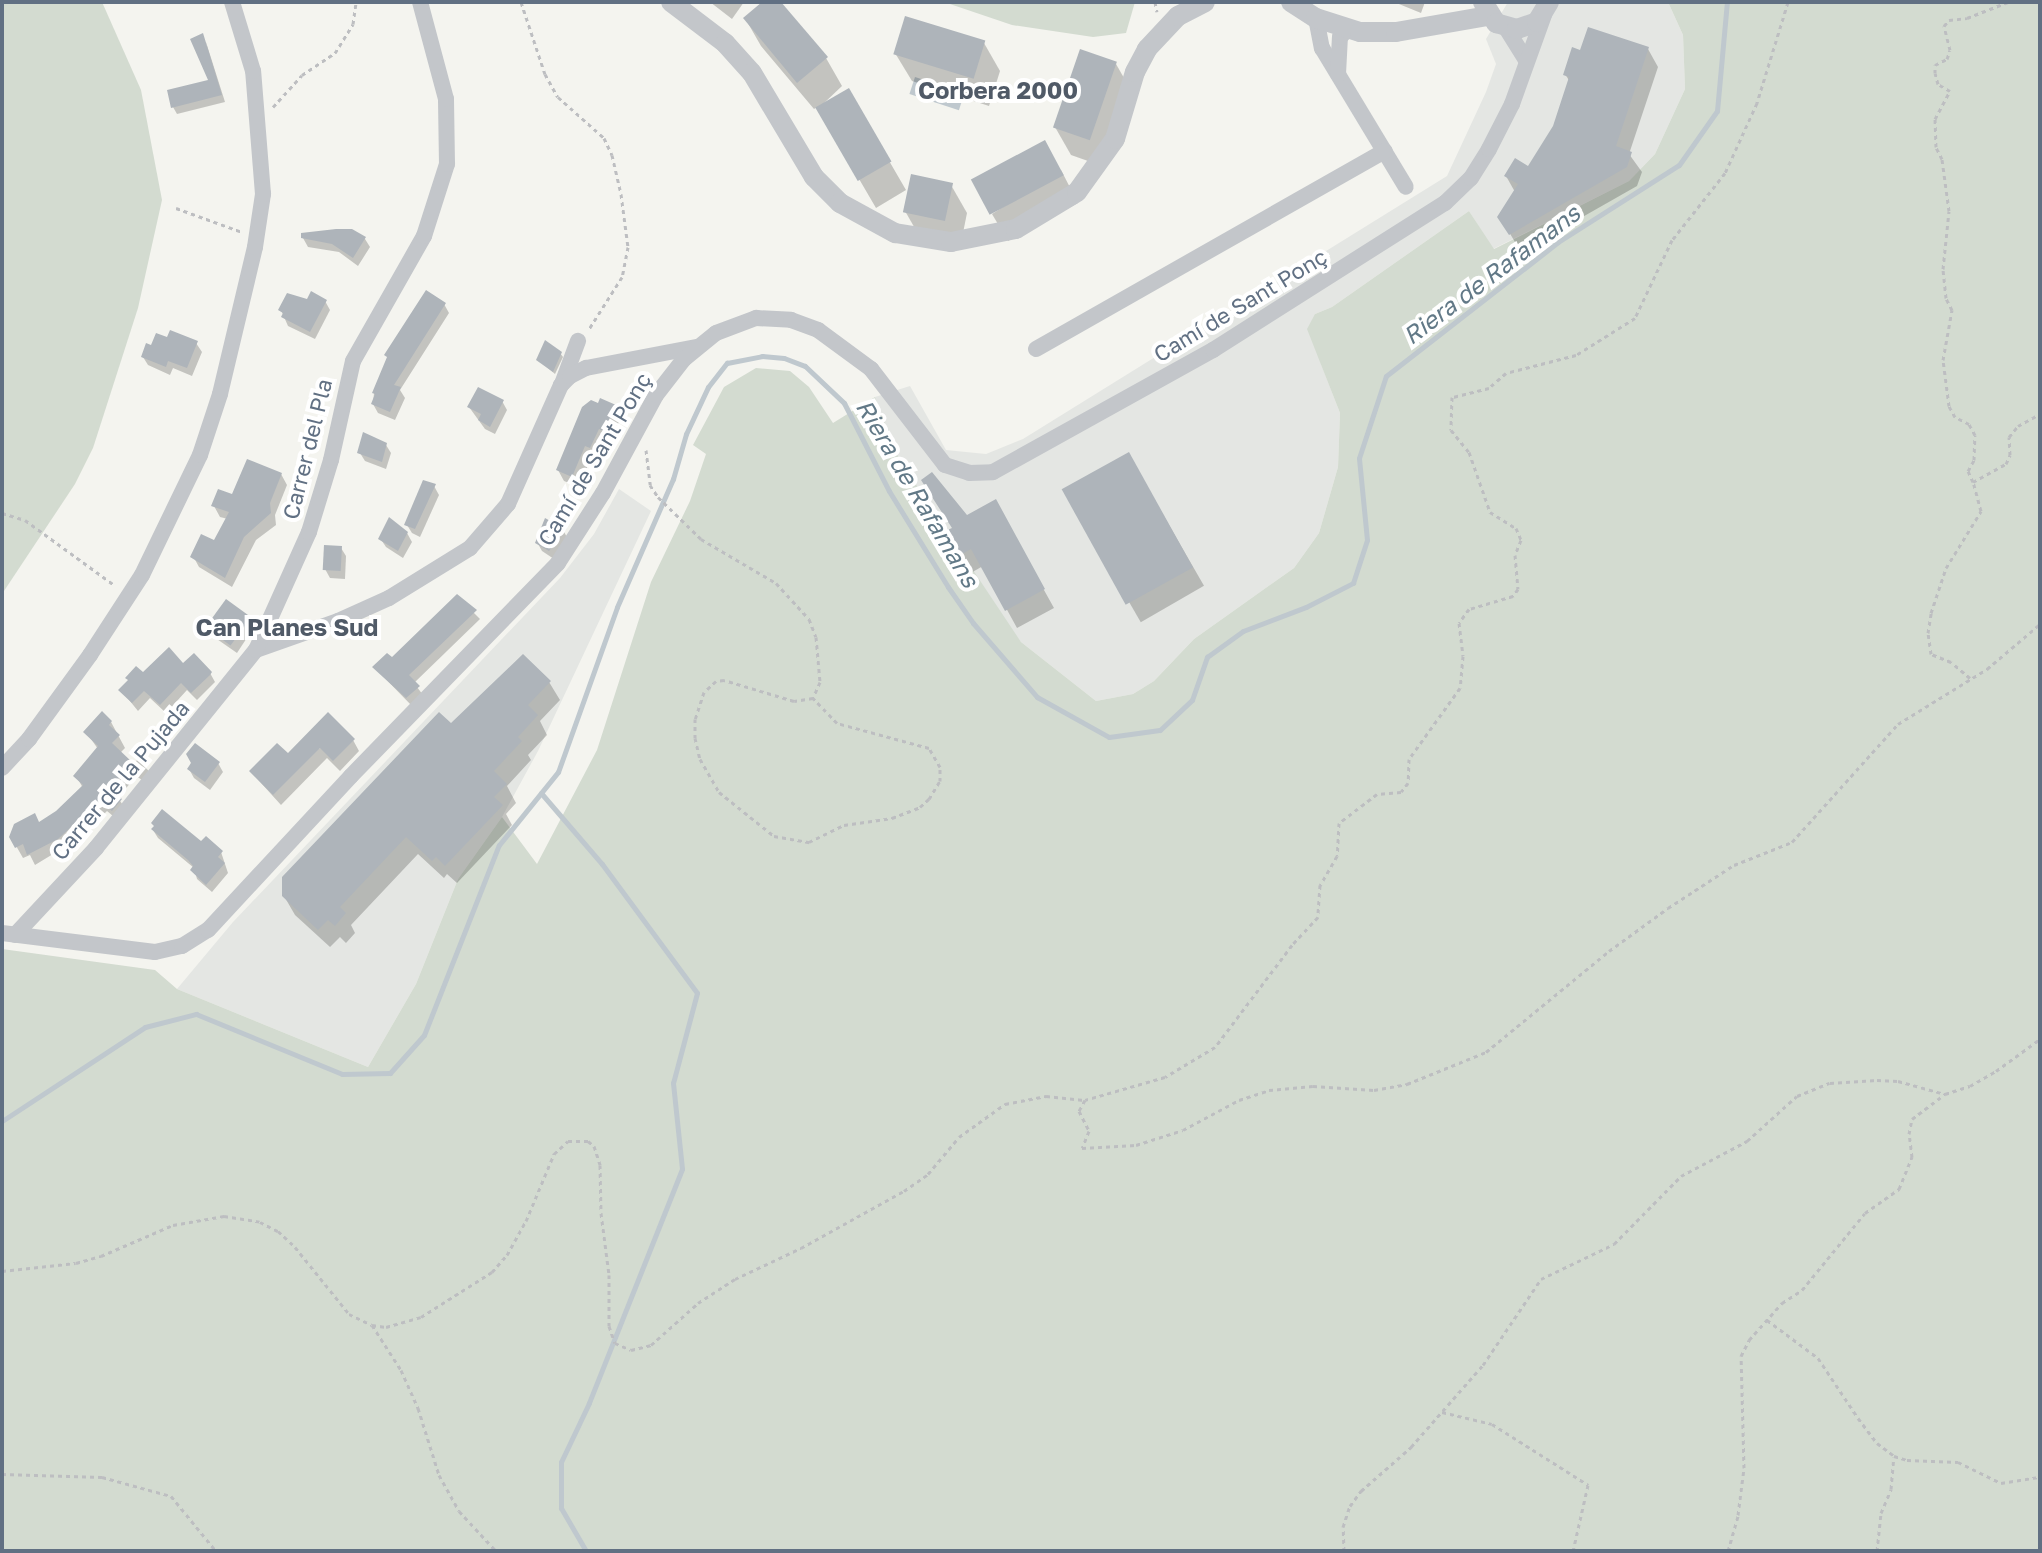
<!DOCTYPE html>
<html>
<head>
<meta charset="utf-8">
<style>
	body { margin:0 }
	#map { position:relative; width:2042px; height:1553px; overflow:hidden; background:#f4f4ef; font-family:"Golos Text",sans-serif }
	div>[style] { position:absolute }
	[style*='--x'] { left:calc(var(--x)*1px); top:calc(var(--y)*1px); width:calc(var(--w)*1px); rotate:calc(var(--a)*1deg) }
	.built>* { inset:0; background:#e4e6e3 }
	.green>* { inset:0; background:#d3dbd0 }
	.water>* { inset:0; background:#bfc8ce; transform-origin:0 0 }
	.shadow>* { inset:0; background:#0003; transform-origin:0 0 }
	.stream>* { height:5px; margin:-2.5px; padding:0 2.5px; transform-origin:2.5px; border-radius:2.5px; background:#bfc8ce }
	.building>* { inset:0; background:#aeb4ba; transform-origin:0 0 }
	.path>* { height:3px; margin-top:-1.5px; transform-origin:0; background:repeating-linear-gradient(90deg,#bdbec1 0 4px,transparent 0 8px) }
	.minor>* { height:16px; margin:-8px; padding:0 8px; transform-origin:8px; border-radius:8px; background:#c3c6ca }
	.tertiary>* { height:20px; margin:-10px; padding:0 10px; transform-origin:10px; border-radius:10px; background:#c3c6ca }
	span { translate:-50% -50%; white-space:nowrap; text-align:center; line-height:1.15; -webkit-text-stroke:8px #fff; paint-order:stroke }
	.street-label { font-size:22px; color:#617083 }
	.neighbourhood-label { font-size:24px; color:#505a67; font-weight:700 }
	.water-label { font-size:24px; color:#627987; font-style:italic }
	.frame { position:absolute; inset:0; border:4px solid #617083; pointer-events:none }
</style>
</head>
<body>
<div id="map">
	<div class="built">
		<div style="clip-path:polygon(1508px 2px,1668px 2px,1683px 35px,1685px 89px,1655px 154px,1629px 181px,1493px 249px,1469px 211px,1332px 307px,1315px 314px,1321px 364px,1340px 413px,1338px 467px,1319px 533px,1294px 568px,1194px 639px,1154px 681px,1133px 694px,1096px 701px,1021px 642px,1006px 624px,899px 459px,875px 397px,910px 386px,946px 450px,986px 454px,1023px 439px,1447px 176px,1486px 92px,1496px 64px,1486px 39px)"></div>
		<div style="clip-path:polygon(619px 489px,651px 511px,538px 751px,502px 817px,458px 879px,416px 984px,368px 1067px,177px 989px,233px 922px,560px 578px,594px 534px)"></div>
	</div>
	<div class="green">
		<div style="clip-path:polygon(2px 2px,102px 2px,141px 90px,162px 200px,138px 308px,93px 448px,75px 484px,2px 594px)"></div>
		<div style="clip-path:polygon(944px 2px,1135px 2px,1126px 33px,1093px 37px,1012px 25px)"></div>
		<div style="clip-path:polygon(1668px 2px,2040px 2px,2040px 1551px,2px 1551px,2px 949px,155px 970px,177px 989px,368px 1067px,416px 984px,458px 879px,502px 817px,537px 864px,597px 750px,651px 582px,690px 501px,706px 454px,693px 445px,724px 387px,756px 368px,790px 371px,809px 387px,833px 423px,875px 397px,899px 459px,1021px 642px,1096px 701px,1133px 694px,1154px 681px,1194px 639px,1294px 568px,1319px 533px,1338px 467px,1340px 413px,1307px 329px,1315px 314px,1332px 307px,1469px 211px,1494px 249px,1629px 181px,1655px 154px,1685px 89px,1683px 35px)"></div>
	</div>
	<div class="water">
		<div style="left:915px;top:77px;width:52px;height:18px;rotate:18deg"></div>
	</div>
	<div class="shadow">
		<div style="clip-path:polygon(710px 2px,744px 2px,732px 19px)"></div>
		<div style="clip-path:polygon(765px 2px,778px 2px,826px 58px,842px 86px,822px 105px,848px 90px,906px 190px,876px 208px,817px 107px,814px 109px,761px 46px,745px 18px)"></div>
		<div style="clip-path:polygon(1394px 2px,1425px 2px,1421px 13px)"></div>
		<div style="clip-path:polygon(206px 42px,225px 102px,177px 114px,173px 107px,211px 81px)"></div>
		<div style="clip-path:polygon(984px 43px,1000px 71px,989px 106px,912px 81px,895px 53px)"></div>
		<div style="clip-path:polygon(1648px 49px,1658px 67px,1629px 154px,1642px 172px,1637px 186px,1521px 252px,1500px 217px,1515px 192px,1506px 176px,1529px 169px,1555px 127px,1570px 82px,1565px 74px,1581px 52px)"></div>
		<div style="clip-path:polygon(1116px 64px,1132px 92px,1105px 167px,1071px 155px,1055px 127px)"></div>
		<div style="clip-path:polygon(1061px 170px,1078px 203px,1008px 241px,992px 214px)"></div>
		<div style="clip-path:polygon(951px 185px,967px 213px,960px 248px,921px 239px,905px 211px)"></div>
		<div style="clip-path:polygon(303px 238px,365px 239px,370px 247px,358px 266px,339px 252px,308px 247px)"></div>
		<div style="clip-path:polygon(308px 301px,325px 301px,330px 310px,315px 339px,288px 326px,281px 310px)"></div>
		<div style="clip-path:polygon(444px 304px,449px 313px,400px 390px,405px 398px,395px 420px,378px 413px,373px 404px,374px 393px)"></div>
		<div style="clip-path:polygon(196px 343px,202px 352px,192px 376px,173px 368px,170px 375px,148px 365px,143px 357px)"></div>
		<div style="clip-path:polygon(560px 353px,563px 357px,555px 374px,538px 360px)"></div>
		<div style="clip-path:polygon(502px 401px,507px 410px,495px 434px,485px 429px,469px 407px)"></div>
		<div style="clip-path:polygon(599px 406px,615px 407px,621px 418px,610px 441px,605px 439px,596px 458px,592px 456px,579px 487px,564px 481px,558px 470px)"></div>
		<div style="clip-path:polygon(365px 434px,386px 445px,391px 453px,386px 469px,365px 461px,360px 453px)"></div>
		<div style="left:1128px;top:454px;width:152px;height:73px;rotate:60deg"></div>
		<div style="clip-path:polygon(281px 474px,287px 485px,275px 515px,276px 525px,256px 540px,232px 587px,199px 567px,193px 556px,215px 543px,228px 519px,220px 517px,214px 506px)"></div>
		<div style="clip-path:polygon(434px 486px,439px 495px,420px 537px,412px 533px,407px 525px)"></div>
		<div style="clip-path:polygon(995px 502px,1054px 608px,1017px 628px,983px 566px,969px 574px,946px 533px)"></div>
		<div style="clip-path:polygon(563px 530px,568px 539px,554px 559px,542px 551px,537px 542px)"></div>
		<div style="clip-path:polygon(407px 533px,412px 542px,403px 558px,386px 547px,380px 538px)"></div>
		<div style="clip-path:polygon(341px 548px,346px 556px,345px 579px,330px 578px,325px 569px)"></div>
		<div style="clip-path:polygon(457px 596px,480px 619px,414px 683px,423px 695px,412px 706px,375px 668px,392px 660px)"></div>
		<div style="clip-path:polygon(249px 618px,254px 627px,237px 653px,214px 637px,209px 628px)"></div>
		<div style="clip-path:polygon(183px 666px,210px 673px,215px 682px,197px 700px,187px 690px,166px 713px,150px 698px,138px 711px,121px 690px,143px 674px)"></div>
		<div style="clip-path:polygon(549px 682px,560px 700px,540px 721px,547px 735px,528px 755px,531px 760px,507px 786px,516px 803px,506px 814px,512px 825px,457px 883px,447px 874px,444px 878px,418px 854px,351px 925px,355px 933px,346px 943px,340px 937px,330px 947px,295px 915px,284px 896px,451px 726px)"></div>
		<div style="clip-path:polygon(111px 722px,125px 748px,120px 753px,133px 766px,137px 760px,149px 771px,142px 780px,136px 776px,118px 798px,127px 811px,119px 821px,107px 811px,81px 837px,35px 865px,30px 855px,23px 858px,11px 837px,58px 813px,83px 788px,76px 776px,98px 749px,86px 732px)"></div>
		<div style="clip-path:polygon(353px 740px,359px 751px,340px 771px,327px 758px,281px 805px,251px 772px,288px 756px)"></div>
		<div style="clip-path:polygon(192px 760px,218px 763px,223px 772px,210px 790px,194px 778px,189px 769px)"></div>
		<div style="clip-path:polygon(153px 830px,221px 852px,228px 873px,212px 892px,197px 879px,194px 868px,158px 838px)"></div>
	</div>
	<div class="stream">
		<div style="--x:541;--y:793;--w:94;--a:49.3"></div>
		<div style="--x:602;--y:864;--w:160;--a:53.6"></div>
		<div style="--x:697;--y:993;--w:93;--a:104.9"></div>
		<div style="--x:673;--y:1083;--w:86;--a:84"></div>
		<div style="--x:682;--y:1169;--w:252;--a:111.7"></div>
		<div style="--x:589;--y:1403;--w:65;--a:115.4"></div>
		<div style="--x:561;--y:1462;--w:46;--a:90"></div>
		<div style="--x:561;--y:1508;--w:50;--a:59.8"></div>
		<div style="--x:2;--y:1121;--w:171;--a:-33.3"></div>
		<div style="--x:145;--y:1027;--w:53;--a:-14.3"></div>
		<div style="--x:196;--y:1014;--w:158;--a:22.3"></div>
		<div style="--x:342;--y:1074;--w:48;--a:-1.2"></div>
		<div style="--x:390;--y:1073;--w:51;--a:-48.2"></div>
		<div style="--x:424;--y:1035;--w:204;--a:-68.5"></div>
		<div style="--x:499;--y:845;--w:94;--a:-51.1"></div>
		<div style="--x:558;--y:772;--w:175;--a:-70.3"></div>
		<div style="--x:617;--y:607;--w:140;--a:-66.4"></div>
		<div style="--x:673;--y:479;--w:47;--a:-73.9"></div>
		<div style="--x:686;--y:434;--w:52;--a:-64.9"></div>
		<div style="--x:708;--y:387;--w:31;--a:-52"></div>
		<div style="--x:727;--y:363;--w:36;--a:-11"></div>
		<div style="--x:762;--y:356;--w:22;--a:5"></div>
		<div style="--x:784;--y:358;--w:22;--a:21"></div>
		<div style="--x:805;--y:366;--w:54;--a:43.5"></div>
		<div style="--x:844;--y:403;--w:99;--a:62.9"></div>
		<div style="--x:889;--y:491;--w:113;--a:58.4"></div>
		<div style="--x:948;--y:587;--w:44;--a:55.2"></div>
		<div style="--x:973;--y:623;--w:98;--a:49.1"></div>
		<div style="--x:1037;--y:697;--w:82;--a:29.1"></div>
		<div style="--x:1109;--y:737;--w:51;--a:-7.8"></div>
		<div style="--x:1160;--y:730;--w:44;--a:-43.2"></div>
		<div style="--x:1192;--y:700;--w:46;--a:-70.8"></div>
		<div style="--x:1207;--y:657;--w:44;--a:-35.8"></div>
		<div style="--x:1243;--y:631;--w:67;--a:-20.9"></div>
		<div style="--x:1306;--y:607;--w:53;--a:-27.1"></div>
		<div style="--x:1353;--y:583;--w:45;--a:-72"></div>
		<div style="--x:1367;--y:540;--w:82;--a:-95.6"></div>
		<div style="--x:1359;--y:458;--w:86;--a:-71.8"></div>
		<div style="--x:1386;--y:376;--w:218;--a:-37.9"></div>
		<div style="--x:1558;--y:242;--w:143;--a:-32.5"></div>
		<div style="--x:1679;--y:165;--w:66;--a:-54.9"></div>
		<div style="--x:1717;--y:111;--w:109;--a:-84.8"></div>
	</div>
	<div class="building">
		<div style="clip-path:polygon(762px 2px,781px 2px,828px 57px,797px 83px,743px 18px)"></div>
		<div style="left:905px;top:16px;width:84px;height:40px;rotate:17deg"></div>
		<div style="clip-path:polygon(1588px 27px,1649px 47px,1616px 146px,1632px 152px,1627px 167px,1509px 235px,1497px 217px,1518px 184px,1504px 176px,1515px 158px,1528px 166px,1553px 126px,1569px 77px,1563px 75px,1572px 47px,1580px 50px)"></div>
		<div style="clip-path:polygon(203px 33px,222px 95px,171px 108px,167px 90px,208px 80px,190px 39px)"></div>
		<div style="left:1080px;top:49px;width:39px;height:83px;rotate:19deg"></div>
		<div style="left:849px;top:88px;width:85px;height:39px;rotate:60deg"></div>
		<div style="left:1045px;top:140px;width:40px;height:84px;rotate:62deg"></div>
		<div style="left:911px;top:174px;width:43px;height:39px;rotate:12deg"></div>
		<div style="clip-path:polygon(336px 229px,352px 229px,366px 237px,353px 258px,332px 244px,301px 238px,301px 233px)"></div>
		<div style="clip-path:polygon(426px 290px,446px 303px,394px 385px,401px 387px,390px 412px,371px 404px,375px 394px,372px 393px,387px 357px,384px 355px)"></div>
		<div style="clip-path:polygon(311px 291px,327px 300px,310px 332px,281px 317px,283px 313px,278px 310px,287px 293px,307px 299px)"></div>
		<div style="clip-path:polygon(170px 330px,198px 341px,187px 368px,168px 361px,166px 367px,141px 357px,146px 343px,151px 345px,156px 333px,167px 337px)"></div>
		<div style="clip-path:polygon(545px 340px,562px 352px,553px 372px,536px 360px)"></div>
		<div style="clip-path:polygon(478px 387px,504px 400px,490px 427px,478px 420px,481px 414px,467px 407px)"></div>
		<div style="clip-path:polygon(600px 398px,616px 405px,604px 431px,599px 429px,590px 448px,585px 446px,572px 477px,556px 470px,582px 407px,591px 400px,598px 403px)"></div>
		<div style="clip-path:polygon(363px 432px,387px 443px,382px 462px,357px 453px)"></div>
		<div style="left:1129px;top:452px;width:132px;height:77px;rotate:61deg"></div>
		<div style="clip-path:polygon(247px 459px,282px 473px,270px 503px,271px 513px,244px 537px,225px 578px,190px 557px,201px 534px,214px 540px,229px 512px,211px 506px,218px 489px,232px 494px)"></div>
		<div style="clip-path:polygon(932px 472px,967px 515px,996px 499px,1045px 589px,1005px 611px,971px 549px,957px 557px,943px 532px,952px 528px,921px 480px)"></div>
		<div style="clip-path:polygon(423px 480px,436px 484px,415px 529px,404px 525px)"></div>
		<div style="clip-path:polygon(389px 517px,408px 532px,398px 551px,378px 539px)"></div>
		<div style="clip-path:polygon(545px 518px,564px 529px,549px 551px,535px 543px)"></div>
		<div style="left:324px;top:545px;width:18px;height:25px;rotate:3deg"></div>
		<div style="clip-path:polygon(457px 594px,477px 610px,409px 675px,420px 686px,406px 698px,372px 667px,387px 653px,392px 657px)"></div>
		<div style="left:226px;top:599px;width:31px;height:35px;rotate:36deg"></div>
		<div style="clip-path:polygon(169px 647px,183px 663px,194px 653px,212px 672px,210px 675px,191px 693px,181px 683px,160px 705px,144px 691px,132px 703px,118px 690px,128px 680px,125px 678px,136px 666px,143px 672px)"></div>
		<div style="clip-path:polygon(523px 654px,551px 681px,528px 705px,538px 715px,518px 737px,522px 741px,494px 771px,507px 784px,494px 797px,503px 805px,445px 866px,436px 857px,432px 861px,406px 837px,340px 907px,346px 913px,335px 926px,328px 920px,318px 930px,282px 896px,282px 877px,439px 712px,451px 723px)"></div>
		<div style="clip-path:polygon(102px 711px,112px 721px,109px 725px,120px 735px,112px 743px,132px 762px,110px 789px,122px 799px,112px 811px,100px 801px,58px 839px,27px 855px,23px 844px,15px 848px,9px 837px,14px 824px,35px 813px,39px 822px,56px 811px,83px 785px,73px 776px,98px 746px,83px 732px)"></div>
		<div style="clip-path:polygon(328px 712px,355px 739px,333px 761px,320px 748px,273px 795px,249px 771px,277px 743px,288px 753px)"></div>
		<div style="clip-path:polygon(195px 743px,220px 762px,205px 782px,187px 769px,191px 763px,186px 754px)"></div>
		<div style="clip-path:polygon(162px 809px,201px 841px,206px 836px,223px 851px,218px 857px,225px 863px,206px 885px,190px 870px,193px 866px,188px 860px,151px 829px,154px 826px,151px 823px)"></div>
	</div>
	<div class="path">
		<div style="--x:521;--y:2;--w:76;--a:71.6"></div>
		<div style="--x:545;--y:74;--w:26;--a:61"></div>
		<div style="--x:558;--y:97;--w:62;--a:41.7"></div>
		<div style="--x:604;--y:138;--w:19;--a:65"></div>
		<div style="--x:612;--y:155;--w:40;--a:77"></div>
		<div style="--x:621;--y:194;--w:53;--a:82.5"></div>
		<div style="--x:628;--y:247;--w:31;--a:101"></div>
		<div style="--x:622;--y:277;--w:62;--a:122.4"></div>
		<div style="--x:1155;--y:2;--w:10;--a:79"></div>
		<div style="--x:1788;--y:2;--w:106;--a:107.1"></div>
		<div style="--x:1757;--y:103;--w:77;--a:114.6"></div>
		<div style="--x:1725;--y:173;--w:85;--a:128.3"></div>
		<div style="--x:1672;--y:240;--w:86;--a:115.4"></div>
		<div style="--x:1635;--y:318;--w:70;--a:147.9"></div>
		<div style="--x:1576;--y:355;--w:72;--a:165.6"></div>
		<div style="--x:1506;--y:373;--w:23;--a:139"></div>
		<div style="--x:1489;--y:388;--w:38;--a:166"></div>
		<div style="--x:1452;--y:397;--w:33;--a:92"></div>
		<div style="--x:1451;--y:430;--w:28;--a:51"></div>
		<div style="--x:1469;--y:452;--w:64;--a:70.7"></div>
		<div style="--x:1490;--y:512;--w:31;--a:32"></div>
		<div style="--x:1516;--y:528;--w:13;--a:67"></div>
		<div style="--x:1521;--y:540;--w:16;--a:112"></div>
		<div style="--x:1515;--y:555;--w:34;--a:85"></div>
		<div style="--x:1518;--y:589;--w:9;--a:126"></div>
		<div style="--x:1513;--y:596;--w:46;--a:163.5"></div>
		<div style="--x:1469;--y:609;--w:17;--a:126"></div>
		<div style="--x:1459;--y:623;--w:33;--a:83"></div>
		<div style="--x:1463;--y:656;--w:32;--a:95"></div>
		<div style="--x:1460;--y:688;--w:87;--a:125.7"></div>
		<div style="--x:1409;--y:759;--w:24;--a:92"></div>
		<div style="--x:1408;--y:783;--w:11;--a:128"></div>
		<div style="--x:1401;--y:792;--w:24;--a:175"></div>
		<div style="--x:1377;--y:794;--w:48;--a:142.7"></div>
		<div style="--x:1339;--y:823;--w:33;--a:93"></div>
		<div style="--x:1337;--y:856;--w:34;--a:120"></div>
		<div style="--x:1320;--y:885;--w:32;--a:94"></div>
		<div style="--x:1318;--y:917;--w:38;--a:133"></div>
		<div style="--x:1292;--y:945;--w:128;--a:127"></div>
		<div style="--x:1215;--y:1047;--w:58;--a:149"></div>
		<div style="--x:1165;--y:1077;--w:83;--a:164"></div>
		<div style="--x:1085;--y:1100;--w:13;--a:119"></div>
		<div style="--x:1079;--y:1111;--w:22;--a:63"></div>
		<div style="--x:1089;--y:1131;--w:18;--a:112"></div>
		<div style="--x:1082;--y:1148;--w:54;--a:-3.2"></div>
		<div style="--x:1136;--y:1145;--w:49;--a:-17.7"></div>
		<div style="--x:1183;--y:1130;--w:64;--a:-28.2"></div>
		<div style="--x:1239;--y:1100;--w:32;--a:-18"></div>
		<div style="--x:1269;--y:1090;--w:44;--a:-5.2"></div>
		<div style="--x:1313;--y:1086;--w:61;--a:3.8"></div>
		<div style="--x:1374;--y:1090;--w:34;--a:-10"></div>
		<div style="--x:1407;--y:1084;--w:85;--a:-22.1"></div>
		<div style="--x:1486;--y:1052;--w:159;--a:-39.4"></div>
		<div style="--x:1609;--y:951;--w:73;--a:-36.1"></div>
		<div style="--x:1668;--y:908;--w:79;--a:-33.1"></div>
		<div style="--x:1734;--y:865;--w:62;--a:-21.6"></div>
		<div style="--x:1792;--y:842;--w:159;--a:-48.1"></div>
		<div style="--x:1898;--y:724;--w:105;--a:-31.7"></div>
		<div style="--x:1987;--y:669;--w:70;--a:-40.3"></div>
		<div style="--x:273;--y:107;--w:43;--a:-47.8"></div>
		<div style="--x:302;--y:75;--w:40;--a:-34"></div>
		<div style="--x:335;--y:53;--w:34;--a:-58"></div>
		<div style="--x:353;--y:24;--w:22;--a:-82"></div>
		<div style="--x:176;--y:208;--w:70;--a:20"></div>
		<div style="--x:646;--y:450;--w:35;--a:83"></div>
		<div style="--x:650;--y:485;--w:14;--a:56"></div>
		<div style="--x:658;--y:497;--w:60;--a:44.3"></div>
		<div style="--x:701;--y:539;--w:87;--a:30.4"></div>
		<div style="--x:776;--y:583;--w:49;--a:47.5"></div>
		<div style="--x:809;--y:619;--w:19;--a:69"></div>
		<div style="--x:816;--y:637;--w:45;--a:84.9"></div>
		<div style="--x:820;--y:682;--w:17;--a:114"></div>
		<div style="--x:813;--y:698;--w:19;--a:171"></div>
		<div style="--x:794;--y:701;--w:73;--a:-163.3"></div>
		<div style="--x:724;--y:680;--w:8;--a:173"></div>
		<div style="--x:716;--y:681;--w:16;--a:137"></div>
		<div style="--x:704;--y:692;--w:28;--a:108"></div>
		<div style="--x:695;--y:719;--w:19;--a:90"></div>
		<div style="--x:695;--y:738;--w:22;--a:77"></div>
		<div style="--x:700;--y:759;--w:38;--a:60"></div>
		<div style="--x:719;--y:792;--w:70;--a:38.7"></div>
		<div style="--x:774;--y:836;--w:36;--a:10"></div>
		<div style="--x:809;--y:842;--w:39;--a:-26"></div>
		<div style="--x:844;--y:825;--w:49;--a:-8.3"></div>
		<div style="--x:892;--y:818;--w:30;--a:-21"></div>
		<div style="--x:920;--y:807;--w:12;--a:-42"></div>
		<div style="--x:929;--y:799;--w:21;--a:-59"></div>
		<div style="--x:940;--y:781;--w:14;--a:-90"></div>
		<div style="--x:940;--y:767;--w:22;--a:-120"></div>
		<div style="--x:929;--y:748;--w:95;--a:-164.8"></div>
		<div style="--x:837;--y:723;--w:35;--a:-134"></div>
		<div style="--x:1973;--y:482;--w:12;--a:-114"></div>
		<div style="--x:1968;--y:471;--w:13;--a:-61"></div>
		<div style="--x:1974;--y:460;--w:25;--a:-88"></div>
		<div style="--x:1975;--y:435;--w:13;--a:-119"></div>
		<div style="--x:1969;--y:424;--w:16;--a:-153"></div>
		<div style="--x:1955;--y:417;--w:13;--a:-119"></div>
		<div style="--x:1949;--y:406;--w:46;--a:-97.4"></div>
		<div style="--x:1943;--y:360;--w:51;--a:-79.8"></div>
		<div style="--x:1952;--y:310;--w:13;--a:-117"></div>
		<div style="--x:1946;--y:298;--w:29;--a:-96"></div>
		<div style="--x:1943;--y:269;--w:58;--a:-84.1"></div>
		<div style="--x:1949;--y:211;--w:52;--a:-97.7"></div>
		<div style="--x:1942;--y:159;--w:13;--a:-117"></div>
		<div style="--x:1936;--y:147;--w:28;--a:-92"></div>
		<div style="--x:1935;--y:119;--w:32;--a:-62"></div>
		<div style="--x:1950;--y:91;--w:14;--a:-150"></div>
		<div style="--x:1938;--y:84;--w:11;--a:-105"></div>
		<div style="--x:1935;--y:73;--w:8;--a:-90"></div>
		<div style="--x:1935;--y:65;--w:13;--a:-27"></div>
		<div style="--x:1947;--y:59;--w:9;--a:-72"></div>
		<div style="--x:1950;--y:50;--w:25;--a:-104"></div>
		<div style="--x:1944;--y:26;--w:8;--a:-50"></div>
		<div style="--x:1949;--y:20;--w:18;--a:-6"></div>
		<div style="--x:1967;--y:18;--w:44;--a:-21.3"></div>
		<div style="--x:2;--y:513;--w:24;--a:17"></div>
		<div style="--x:25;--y:520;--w:110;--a:36.1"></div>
		<div style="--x:1970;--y:678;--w:25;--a:-140"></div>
		<div style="--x:1951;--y:662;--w:22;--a:-158"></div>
		<div style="--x:1931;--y:654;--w:21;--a:-98"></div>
		<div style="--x:1928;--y:633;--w:20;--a:-81"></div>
		<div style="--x:1931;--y:613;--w:47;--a:-71.6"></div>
		<div style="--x:1946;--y:568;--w:67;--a:-58.4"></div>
		<div style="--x:1981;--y:511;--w:30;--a:-105"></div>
		<div style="--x:1973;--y:482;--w:38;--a:-29"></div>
		<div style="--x:2006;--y:464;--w:10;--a:-66"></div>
		<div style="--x:2010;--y:455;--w:18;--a:-93"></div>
		<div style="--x:2009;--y:437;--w:14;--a:-51"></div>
		<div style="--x:2018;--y:426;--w:25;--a:-29"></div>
		<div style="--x:2;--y:1271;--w:74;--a:-6.2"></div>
		<div style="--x:76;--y:1263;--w:26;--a:-16"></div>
		<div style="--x:101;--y:1256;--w:78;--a:-23.3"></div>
		<div style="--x:173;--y:1225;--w:52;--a:-10"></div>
		<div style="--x:224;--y:1216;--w:36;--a:9"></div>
		<div style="--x:260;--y:1222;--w:20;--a:27"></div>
		<div style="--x:278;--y:1231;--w:23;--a:43"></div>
		<div style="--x:295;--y:1247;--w:86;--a:51.1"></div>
		<div style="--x:349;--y:1314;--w:25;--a:26"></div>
		<div style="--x:372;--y:1325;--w:14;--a:8"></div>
		<div style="--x:386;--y:1327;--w:36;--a:-16"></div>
		<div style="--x:421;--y:1317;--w:84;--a:-32.4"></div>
		<div style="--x:492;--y:1272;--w:23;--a:-49"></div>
		<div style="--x:507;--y:1255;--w:39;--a:-61"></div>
		<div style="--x:526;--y:1221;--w:73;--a:-67.3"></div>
		<div style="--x:554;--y:1154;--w:19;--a:-43"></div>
		<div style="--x:568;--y:1141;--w:20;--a:0"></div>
		<div style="--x:588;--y:1141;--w:8;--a:40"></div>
		<div style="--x:594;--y:1146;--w:20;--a:72"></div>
		<div style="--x:600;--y:1165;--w:48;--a:88.8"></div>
		<div style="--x:601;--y:1213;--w:63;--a:82.6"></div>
		<div style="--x:609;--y:1275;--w:51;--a:90"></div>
		<div style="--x:609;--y:1326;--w:18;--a:71"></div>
		<div style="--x:615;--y:1343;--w:17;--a:24"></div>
		<div style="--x:631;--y:1350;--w:21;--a:-14"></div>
		<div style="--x:651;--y:1345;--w:63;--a:-41.8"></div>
		<div style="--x:698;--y:1303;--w:44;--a:-33"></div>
		<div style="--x:735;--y:1279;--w:73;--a:-25.2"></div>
		<div style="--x:801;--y:1248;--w:118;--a:-29"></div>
		<div style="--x:904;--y:1191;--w:29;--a:-35"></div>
		<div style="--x:928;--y:1174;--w:48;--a:-50"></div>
		<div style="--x:959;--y:1137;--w:57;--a:-35.7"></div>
		<div style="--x:1005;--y:1104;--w:42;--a:-11"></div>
		<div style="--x:1046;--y:1096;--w:38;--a:6"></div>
		<div style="--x:1767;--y:1320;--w:64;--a:36.7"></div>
		<div style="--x:1818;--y:1358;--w:72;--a:56.3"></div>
		<div style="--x:1858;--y:1418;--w:31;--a:53"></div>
		<div style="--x:1877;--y:1443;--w:21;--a:37"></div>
		<div style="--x:1894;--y:1456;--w:14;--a:17"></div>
		<div style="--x:1907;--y:1460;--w:51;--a:2.2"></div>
		<div style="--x:1958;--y:1462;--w:48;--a:26"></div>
		<div style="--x:2001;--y:1483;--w:39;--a:-9"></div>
		<div style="--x:372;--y:1325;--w:54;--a:57.2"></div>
		<div style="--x:401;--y:1370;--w:42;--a:65.9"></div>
		<div style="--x:418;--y:1408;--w:70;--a:72.6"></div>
		<div style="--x:439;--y:1475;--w:41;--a:60.9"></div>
		<div style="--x:459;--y:1511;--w:54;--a:47.2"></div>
		<div style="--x:1442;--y:1412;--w:51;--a:13.5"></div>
		<div style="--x:1492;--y:1424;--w:114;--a:32.4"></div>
		<div style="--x:1588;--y:1485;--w:68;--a:102.8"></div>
		<div style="--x:2;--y:1474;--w:100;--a:1.7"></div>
		<div style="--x:102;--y:1477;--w:72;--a:15.4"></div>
		<div style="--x:171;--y:1496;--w:71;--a:50.7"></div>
		<div style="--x:1344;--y:1551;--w:24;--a:-92"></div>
		<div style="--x:1343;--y:1527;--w:22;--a:-72"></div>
		<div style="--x:1350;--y:1506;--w:19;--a:-54"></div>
		<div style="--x:1361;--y:1491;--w:67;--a:-41.3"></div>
		<div style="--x:1411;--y:1447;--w:109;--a:-48.7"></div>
		<div style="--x:1483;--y:1365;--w:104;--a:-56"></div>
		<div style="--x:1541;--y:1279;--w:81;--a:-25.6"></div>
		<div style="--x:1614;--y:1244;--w:95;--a:-45.4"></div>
		<div style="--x:1681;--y:1176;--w:75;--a:-27.9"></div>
		<div style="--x:1747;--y:1141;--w:67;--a:-42"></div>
		<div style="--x:1797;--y:1096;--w:35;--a:-22"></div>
		<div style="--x:1830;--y:1083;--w:47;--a:-3.7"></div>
		<div style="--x:1877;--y:1080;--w:21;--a:3"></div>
		<div style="--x:1898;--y:1081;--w:49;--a:15.5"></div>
		<div style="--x:1728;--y:1551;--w:37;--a:-74"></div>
		<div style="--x:1738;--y:1515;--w:47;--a:-82.7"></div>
		<div style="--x:1744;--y:1468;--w:112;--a:-91.5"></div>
		<div style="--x:1741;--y:1356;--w:18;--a:-63"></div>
		<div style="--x:1749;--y:1340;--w:50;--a:-48.3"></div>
		<div style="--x:1782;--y:1303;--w:24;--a:-33"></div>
		<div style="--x:1802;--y:1290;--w:99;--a:-50.7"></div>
		<div style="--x:1865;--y:1213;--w:42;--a:-35.2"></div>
		<div style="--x:1899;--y:1189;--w:35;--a:-68"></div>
		<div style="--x:1912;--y:1157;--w:23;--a:-97"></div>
		<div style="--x:1909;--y:1134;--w:15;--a:-79"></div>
		<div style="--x:1912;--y:1119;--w:41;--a:-37.1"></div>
		<div style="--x:1945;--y:1094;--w:26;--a:-18"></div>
		<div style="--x:1970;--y:1086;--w:30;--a:-30"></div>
		<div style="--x:1996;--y:1071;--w:54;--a:-36"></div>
		<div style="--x:1877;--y:1551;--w:38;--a:-84"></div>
		<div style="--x:1881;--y:1513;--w:26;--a:-67"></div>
		<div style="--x:1891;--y:1489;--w:32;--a:-85"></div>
	</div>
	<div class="minor">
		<div style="--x:1316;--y:18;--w:31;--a:79"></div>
		<div style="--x:1322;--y:48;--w:162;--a:58.9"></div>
		<div style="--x:1506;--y:28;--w:38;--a:58"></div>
		<div style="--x:1338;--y:74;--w:37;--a:-87"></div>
		<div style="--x:1340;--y:37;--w:10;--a:-45"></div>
		<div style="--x:1036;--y:349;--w:401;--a:-29.6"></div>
		<div style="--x:562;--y:384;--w:46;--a:-69.6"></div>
		<div style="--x:256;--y:650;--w:87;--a:-19.5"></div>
		<div style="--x:338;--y:621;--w:56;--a:-24.3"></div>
		<div style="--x:389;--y:598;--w:95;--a:-31.7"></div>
		<div style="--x:470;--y:548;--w:58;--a:-49.2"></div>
		<div style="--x:508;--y:504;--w:130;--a:-66"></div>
		<div style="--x:561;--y:385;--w:13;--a:-45"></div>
		<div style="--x:570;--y:376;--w:18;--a:-27"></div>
		<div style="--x:586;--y:368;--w:112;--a:-10.8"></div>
		<div style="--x:2;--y:768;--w:40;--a:-47"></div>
		<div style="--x:29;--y:739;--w:104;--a:-54"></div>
		<div style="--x:90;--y:655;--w:95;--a:-57"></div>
		<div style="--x:142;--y:575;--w:133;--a:-64.2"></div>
		<div style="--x:200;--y:455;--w:64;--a:-71.8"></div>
		<div style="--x:220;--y:394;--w:151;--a:-76.6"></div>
		<div style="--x:255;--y:247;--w:54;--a:-81.4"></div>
		<div style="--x:263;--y:194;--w:123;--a:-94.6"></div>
		<div style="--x:253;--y:71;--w:72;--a:-106.9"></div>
		<div style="--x:2;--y:933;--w:154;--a:7.1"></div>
		<div style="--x:155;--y:952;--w:28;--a:-13"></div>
		<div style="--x:182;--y:946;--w:31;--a:-32"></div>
		<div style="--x:208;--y:930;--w:210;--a:-47.1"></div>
		<div style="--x:351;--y:776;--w:297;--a:-45.8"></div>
		<div style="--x:558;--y:563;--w:83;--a:-57.3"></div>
		<div style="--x:603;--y:493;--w:111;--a:-61.6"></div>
		<div style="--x:656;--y:395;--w:46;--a:-52.1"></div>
		<div style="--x:684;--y:359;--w:41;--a:-39.1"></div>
		<div style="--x:716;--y:333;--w:43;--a:-20.6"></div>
		<div style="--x:756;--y:318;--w:35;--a:3"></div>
		<div style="--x:791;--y:320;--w:29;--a:20"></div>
		<div style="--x:818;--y:330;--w:66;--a:36.3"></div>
		<div style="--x:871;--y:369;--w:121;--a:52.4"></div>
		<div style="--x:945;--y:465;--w:25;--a:18"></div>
		<div style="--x:969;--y:473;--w:24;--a:-2"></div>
		<div style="--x:993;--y:472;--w:252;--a:-29"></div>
		<div style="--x:1213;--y:350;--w:275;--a:-32.4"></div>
		<div style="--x:1445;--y:203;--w:36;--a:-44"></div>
		<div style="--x:1471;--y:178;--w:34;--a:-58"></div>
		<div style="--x:1489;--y:149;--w:51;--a:-62.9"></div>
		<div style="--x:1512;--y:104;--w:95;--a:-70.2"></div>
		<div style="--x:15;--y:935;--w:119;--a:-47"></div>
		<div style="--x:96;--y:848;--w:255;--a:-51.1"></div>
		<div style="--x:256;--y:650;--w:129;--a:-65.8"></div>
		<div style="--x:309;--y:532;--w:75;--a:-73"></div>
		<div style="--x:331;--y:460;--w:101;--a:-77.5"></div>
		<div style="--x:353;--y:361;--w:144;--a:-60.4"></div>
		<div style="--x:424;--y:236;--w:76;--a:-72.3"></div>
		<div style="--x:447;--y:164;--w:65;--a:-90.9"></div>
		<div style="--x:446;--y:99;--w:100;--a:-105"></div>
	</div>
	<div class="tertiary">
		<div style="--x:671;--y:2;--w:68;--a:37.2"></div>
		<div style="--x:725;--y:43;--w:40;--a:48"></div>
		<div style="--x:752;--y:73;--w:121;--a:59.2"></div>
		<div style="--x:814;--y:177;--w:37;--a:45"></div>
		<div style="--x:840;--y:203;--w:63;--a:28.6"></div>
		<div style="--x:895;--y:233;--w:57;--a:9.1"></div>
		<div style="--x:951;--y:242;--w:66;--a:-11.3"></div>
		<div style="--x:1016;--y:229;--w:71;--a:-31.2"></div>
		<div style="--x:1077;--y:192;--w:65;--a:-54.4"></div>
		<div style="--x:1115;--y:139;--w:70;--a:-73.4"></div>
		<div style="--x:1135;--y:72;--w:26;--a:-62"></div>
		<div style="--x:1147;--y:49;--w:45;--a:-46.8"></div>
		<div style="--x:1178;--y:16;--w:30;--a:-27"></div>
		<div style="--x:1291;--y:2;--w:30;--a:33"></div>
		<div style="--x:1316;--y:18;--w:46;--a:17.7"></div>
		<div style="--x:1360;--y:32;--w:36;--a:0"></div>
		<div style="--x:1396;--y:32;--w:93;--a:-9.9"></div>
		<div style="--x:1483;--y:2;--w:25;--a:58"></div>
		<div style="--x:1496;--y:23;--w:22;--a:16"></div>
		<div style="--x:1517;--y:29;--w:21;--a:-19"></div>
		<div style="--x:1537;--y:22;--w:23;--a:-59"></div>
	</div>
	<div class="street-label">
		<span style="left:1240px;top:305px;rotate:-31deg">Camí de Sant Ponç</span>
		<span style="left:307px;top:449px;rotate:-76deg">Carrer del Pla</span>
		<span style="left:594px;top:459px;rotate:-59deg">Camí de Sant Ponç</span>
		<span style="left:120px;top:780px;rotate:-50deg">Carrer de la Pujada</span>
	</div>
	<div class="neighbourhood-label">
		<span style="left:998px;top:90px">Corbera 2000</span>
		<span style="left:287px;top:627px">Can Planes Sud</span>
	</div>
	<div class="water-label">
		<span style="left:1491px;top:274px;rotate:-37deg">Riera de Rafamans</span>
		<span style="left:918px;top:493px;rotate:59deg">Riera de Rafamans</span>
	</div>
	<div class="frame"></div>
</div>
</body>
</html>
